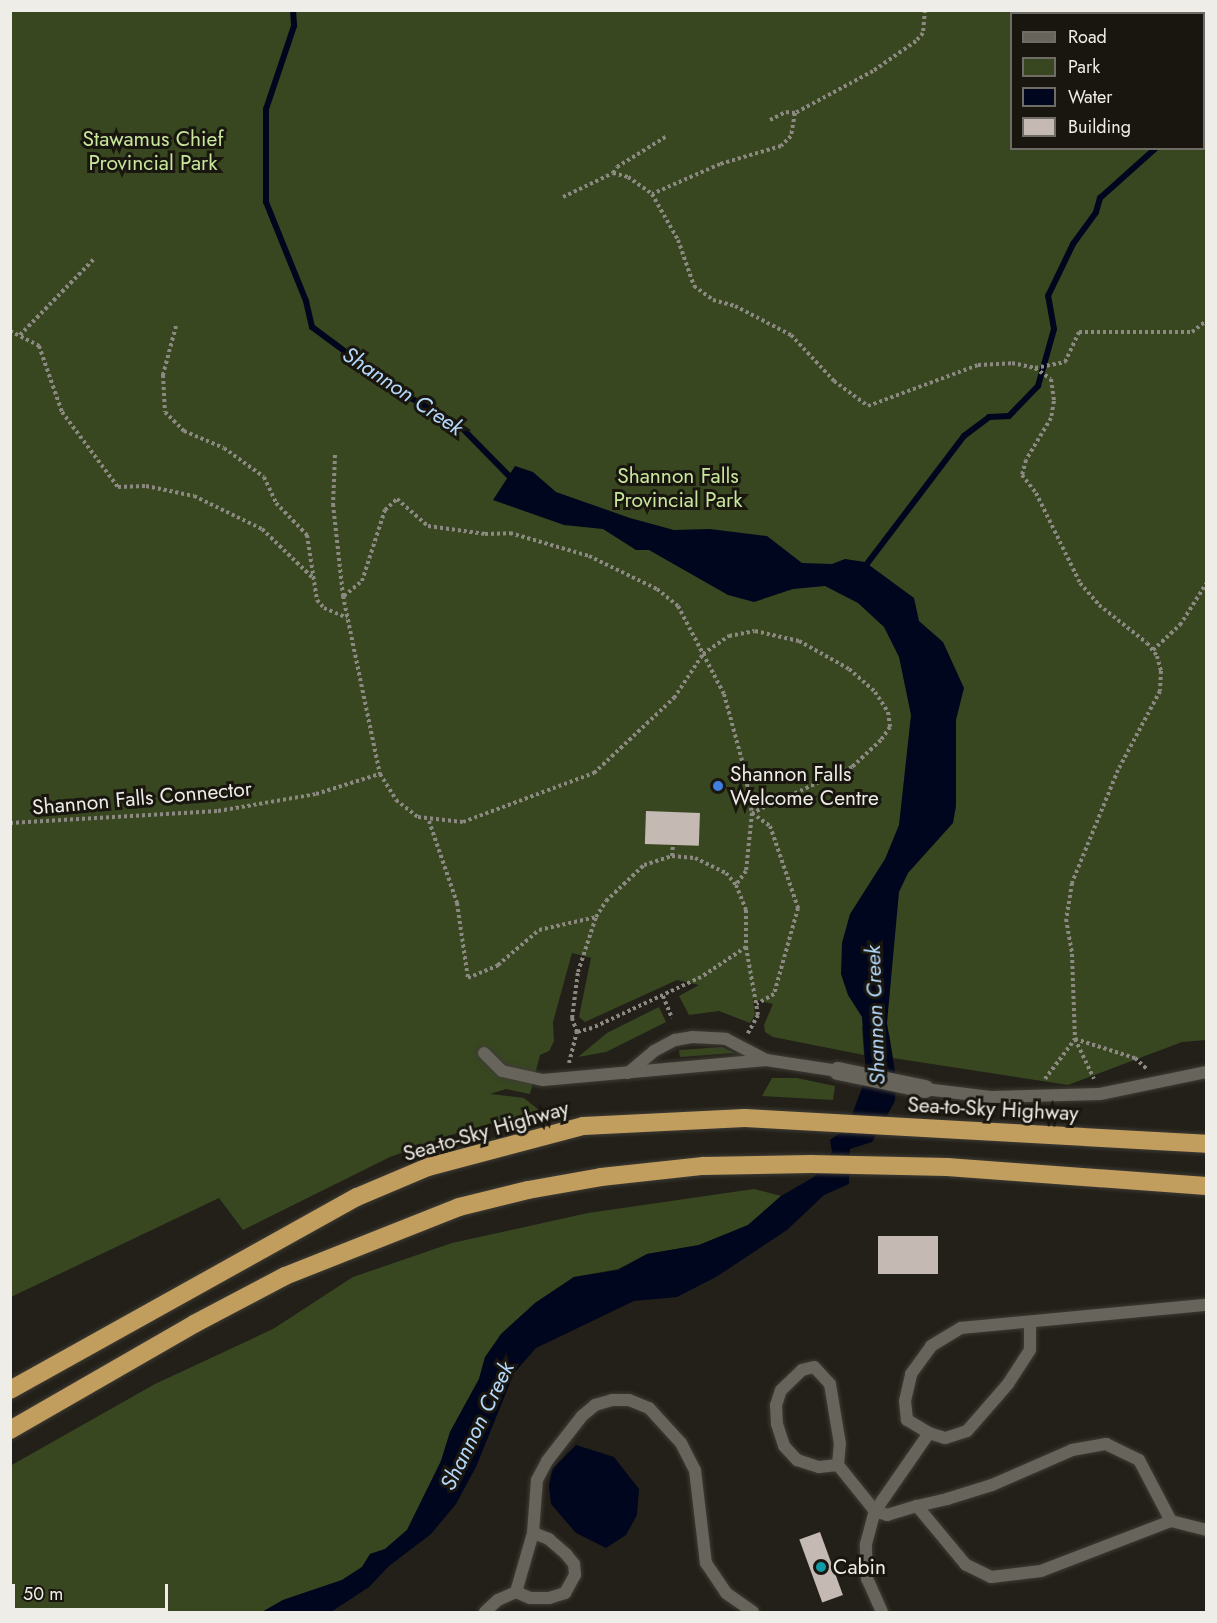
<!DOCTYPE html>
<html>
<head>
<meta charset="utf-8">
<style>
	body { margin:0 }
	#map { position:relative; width:1217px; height:1623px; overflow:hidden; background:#222018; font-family:Jost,sans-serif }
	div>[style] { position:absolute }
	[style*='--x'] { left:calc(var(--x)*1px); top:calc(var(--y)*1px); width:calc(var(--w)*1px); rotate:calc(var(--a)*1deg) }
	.green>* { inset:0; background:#384720 }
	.water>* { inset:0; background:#00061d }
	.stream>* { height:6px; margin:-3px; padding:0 3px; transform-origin:3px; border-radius:3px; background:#00061d }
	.building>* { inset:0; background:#c4b9b3; transform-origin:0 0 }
	.path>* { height:4px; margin-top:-2px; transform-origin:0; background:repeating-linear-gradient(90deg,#8b8982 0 3px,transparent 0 6px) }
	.roads { filter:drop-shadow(0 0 2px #3e3b36) drop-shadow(0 0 2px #3e3b36) }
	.lane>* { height:12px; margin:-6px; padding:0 6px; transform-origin:6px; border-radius:6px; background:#67645b }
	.street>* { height:18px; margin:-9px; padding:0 9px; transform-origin:9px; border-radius:9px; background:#67645b }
	.highway>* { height:18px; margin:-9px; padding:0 9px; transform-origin:9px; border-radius:9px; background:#c19e5e }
	.dots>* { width:16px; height:16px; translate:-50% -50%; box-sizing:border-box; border:3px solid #19160f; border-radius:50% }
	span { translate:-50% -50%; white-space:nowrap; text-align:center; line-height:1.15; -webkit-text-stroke:6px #19160f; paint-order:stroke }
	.park-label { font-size:21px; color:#c8e79c }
	.poi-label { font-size:21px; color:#eeede7 }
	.left { translate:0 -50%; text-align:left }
	.street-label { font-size:21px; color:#eeede7 }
	.water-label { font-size:22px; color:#b4d8fb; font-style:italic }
	.frame { position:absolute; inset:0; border:12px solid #eeede7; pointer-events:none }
	.legend { position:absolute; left:1010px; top:12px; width:195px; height:138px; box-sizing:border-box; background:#19160f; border:2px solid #6e6c65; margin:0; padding:8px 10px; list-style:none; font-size:18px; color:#eeede7 }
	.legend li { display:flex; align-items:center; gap:12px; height:30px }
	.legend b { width:30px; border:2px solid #6e6c65 }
	.scale { position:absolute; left:12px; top:1584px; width:156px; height:27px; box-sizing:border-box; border:3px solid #eeede7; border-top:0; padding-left:8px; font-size:18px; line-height:21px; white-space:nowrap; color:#eeede7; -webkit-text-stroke:4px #19160f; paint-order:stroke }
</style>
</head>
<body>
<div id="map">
	<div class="green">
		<div style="clip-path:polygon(evenodd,11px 11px,1206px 11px,1206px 1040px,1182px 1042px,1068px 1085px,893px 1058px,889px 1033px,862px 1027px,864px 1055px,773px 1037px,765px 1032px,764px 1025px,773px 1004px,753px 999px,755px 1015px,750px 1023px,719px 1011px,689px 1015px,679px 996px,699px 985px,677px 980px,585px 1022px,579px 1017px,591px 958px,572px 953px,553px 1022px,554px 1041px,549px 1051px,540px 1055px,530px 1094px,506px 1089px,490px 1094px,524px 1098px,540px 1111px,451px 1135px,390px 1157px,243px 1230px,219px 1198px,11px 1297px,11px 11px,1012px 14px,1204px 14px,1204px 148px,1012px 148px,1012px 14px)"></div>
		<div style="clip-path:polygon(659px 1007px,666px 1022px,606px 1052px,578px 1057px,607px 1033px)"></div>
		<div style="clip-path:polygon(722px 1047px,735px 1053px,680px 1057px,679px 1050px)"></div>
		<div style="clip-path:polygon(772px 1078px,797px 1078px,835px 1086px,833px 1100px,762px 1096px)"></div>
		<div style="clip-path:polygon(754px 1189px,781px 1196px,748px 1225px,699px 1245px,647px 1254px,618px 1269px,574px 1277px,535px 1303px,485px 1357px,479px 1379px,450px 1432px,441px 1461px,407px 1530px,385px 1549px,370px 1554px,362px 1567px,342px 1580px,283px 1600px,262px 1612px,11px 1612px,10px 1466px,155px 1384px,273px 1329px,353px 1277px,452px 1243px,588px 1213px)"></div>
	</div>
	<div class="water">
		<div style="clip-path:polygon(515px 466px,533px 472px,556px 492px,630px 518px,674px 530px,710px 529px,767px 536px,802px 563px,832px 564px,845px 559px,865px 562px,914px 598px,919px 621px,943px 642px,964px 688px,956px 720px,956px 806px,953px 823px,908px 873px,899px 892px,887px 1023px,896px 1078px,895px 1101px,872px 1142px,850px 1149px,849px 1184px,824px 1195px,787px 1230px,716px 1277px,677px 1297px,634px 1301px,536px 1348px,514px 1373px,476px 1467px,456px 1504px,431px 1534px,389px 1566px,369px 1587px,331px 1612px,262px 1612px,283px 1600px,342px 1580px,362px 1567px,370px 1554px,385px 1549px,407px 1530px,441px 1461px,450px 1432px,479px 1379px,485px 1357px,501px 1334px,535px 1303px,574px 1277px,618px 1270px,647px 1254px,699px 1245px,748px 1225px,781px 1196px,814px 1177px,832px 1152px,830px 1140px,847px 1128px,866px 1077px,862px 1017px,848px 995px,841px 974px,842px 943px,850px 914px,885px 859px,899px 825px,911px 715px,899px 657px,884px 627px,858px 603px,825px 586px,793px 589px,754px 602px,728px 595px,649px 550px,636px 550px,603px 529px,564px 525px,493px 500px)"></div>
		<div style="clip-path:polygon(576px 1445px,614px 1457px,639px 1489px,637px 1515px,626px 1535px,606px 1548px,576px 1533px,551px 1504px,549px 1486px,552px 1469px)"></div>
	</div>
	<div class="stream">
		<div style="--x:293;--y:10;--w:16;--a:86"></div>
		<div style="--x:294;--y:26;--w:88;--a:108.6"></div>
		<div style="--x:266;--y:109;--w:93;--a:90"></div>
		<div style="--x:266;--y:202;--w:107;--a:68"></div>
		<div style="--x:306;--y:301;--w:27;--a:77"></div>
		<div style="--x:312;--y:327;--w:109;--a:36.5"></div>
		<div style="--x:400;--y:392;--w:68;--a:29.2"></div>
		<div style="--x:459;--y:425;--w:77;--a:45.5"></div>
		<div style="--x:1204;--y:111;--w:4;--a:-56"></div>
		<div style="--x:863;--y:569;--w:167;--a:-52.8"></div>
		<div style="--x:964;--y:436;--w:31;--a:-37"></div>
		<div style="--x:989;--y:417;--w:20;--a:-3"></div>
		<div style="--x:1009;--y:416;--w:42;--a:-46"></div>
		<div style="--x:1038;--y:386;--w:59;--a:-74.3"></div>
		<div style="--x:1054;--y:329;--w:34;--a:-100"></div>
		<div style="--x:1048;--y:296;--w:58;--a:-64.3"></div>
		<div style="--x:1073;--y:244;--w:39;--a:-54"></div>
		<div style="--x:1096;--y:212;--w:15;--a:-74"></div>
		<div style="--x:1100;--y:198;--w:75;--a:-41.8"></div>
	</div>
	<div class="building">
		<div style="left:646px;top:811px;width:54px;height:33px;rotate:2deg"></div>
		<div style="left:878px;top:1236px;width:60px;height:38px"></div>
		<div style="left:820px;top:1532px;width:67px;height:22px;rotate:70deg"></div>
	</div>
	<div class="path">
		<div style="--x:925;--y:10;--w:23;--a:95"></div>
		<div style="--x:923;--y:33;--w:11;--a:131"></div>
		<div style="--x:916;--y:41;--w:52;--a:145.1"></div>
		<div style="--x:873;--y:71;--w:89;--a:151.7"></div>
		<div style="--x:795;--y:113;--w:23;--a:100"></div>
		<div style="--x:791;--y:136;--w:14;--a:135"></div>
		<div style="--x:781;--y:146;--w:64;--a:163.6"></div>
		<div style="--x:720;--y:164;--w:74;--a:156.2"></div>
		<div style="--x:652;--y:194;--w:53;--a:60.5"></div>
		<div style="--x:678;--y:240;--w:49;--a:70.8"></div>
		<div style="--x:694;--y:286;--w:24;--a:36"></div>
		<div style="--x:713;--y:300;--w:23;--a:15"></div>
		<div style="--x:735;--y:306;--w:63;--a:27.4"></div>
		<div style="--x:791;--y:335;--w:63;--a:46.9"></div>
		<div style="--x:834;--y:381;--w:42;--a:36.3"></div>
		<div style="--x:868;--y:406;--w:117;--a:-20.4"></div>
		<div style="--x:978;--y:365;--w:34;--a:-3"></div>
		<div style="--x:1012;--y:363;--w:24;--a:12"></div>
		<div style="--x:1035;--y:368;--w:31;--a:-11"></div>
		<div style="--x:1065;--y:362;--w:33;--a:-65"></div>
		<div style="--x:1079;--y:332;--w:113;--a:0"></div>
		<div style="--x:1192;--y:332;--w:18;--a:-38"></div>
		<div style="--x:770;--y:120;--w:18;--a:-27"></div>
		<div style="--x:786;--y:112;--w:9;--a:6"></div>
		<div style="--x:613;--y:173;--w:7;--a:-56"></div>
		<div style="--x:617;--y:167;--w:59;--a:-31.8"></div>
		<div style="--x:563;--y:197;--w:55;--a:-25.6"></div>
		<div style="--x:613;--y:173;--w:16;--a:15"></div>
		<div style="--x:628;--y:177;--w:29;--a:35"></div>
		<div style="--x:176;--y:326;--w:51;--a:104.9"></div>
		<div style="--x:163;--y:375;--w:37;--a:87"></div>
		<div style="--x:165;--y:412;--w:27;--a:45"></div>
		<div style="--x:184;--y:431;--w:43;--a:23"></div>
		<div style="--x:224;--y:448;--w:49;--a:35.9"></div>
		<div style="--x:264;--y:477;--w:29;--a:65"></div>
		<div style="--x:276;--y:503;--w:45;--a:45.9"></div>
		<div style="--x:307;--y:535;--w:66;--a:81.3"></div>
		<div style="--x:317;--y:600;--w:11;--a:49"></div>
		<div style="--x:324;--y:608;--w:25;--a:23"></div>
		<div style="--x:10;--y:331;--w:33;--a:27"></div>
		<div style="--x:39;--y:346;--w:70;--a:70.8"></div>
		<div style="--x:62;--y:412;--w:94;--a:53.3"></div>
		<div style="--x:118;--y:487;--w:28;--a:-2"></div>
		<div style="--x:146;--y:486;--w:49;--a:11.8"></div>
		<div style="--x:194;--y:496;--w:76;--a:25.9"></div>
		<div style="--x:262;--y:529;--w:71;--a:43.9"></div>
		<div style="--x:20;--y:335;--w:106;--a:-45.8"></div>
		<div style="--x:1035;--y:368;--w:19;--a:35"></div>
		<div style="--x:1051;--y:379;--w:22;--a:82"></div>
		<div style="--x:1054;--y:401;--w:17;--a:100"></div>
		<div style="--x:1051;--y:418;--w:49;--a:120.8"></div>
		<div style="--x:1026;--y:460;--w:16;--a:105"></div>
		<div style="--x:1022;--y:475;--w:23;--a:52"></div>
		<div style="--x:1036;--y:493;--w:100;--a:63.9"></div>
		<div style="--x:1080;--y:583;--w:29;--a:49"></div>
		<div style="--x:1099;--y:605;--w:61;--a:38.4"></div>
		<div style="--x:1147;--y:643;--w:16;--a:52"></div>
		<div style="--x:1157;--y:656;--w:16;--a:75"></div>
		<div style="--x:1161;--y:671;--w:20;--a:93"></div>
		<div style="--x:1160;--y:691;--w:89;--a:118"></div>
		<div style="--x:1118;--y:770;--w:122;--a:112.2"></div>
		<div style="--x:1072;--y:883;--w:36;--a:99"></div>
		<div style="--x:1066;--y:919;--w:36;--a:80"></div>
		<div style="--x:1072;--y:954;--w:85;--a:88"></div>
		<div style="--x:1075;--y:1039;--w:44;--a:64.6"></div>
		<div style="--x:335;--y:455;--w:49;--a:92.3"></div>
		<div style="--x:333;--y:504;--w:93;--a:83.8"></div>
		<div style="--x:343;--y:596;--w:182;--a:78.3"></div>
		<div style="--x:380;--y:774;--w:31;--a:58"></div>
		<div style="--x:396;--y:800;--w:28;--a:38"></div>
		<div style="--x:418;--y:817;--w:45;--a:6.3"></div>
		<div style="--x:463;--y:822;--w:140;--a:-20.5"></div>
		<div style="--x:594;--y:773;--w:110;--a:-43.2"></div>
		<div style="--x:674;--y:698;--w:53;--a:-56.6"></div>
		<div style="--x:703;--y:654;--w:32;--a:-35"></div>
		<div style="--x:729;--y:636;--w:26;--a:-11"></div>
		<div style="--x:755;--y:631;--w:45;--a:12.8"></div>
		<div style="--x:799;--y:641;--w:57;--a:29.2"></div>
		<div style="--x:849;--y:669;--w:35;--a:41"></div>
		<div style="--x:875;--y:692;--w:24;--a:57"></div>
		<div style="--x:888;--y:712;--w:15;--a:82"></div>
		<div style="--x:890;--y:727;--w:16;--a:125"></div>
		<div style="--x:881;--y:740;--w:40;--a:137"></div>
		<div style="--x:852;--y:767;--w:110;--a:155.3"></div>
		<div style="--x:752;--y:813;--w:22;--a:36"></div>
		<div style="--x:770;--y:826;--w:87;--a:71.1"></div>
		<div style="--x:798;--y:908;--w:89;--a:105.6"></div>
		<div style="--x:774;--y:994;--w:20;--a:150"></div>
		<div style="--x:344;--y:596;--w:23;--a:-40"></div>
		<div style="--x:362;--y:581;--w:75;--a:-72.1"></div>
		<div style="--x:385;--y:510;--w:16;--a:-43"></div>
		<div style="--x:397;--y:499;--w:41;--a:41.1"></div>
		<div style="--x:428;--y:526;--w:58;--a:8"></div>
		<div style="--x:485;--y:534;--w:25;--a:-2"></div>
		<div style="--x:510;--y:533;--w:82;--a:16.2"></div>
		<div style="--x:589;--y:556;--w:76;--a:25.9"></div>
		<div style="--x:657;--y:589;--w:27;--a:39"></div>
		<div style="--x:678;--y:606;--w:99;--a:62.4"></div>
		<div style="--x:724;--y:694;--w:81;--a:74.9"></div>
		<div style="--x:745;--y:772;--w:42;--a:80.3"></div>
		<div style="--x:752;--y:813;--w:58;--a:95.9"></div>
		<div style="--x:746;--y:871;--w:17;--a:126"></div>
		<div style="--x:1153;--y:650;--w:37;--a:-43"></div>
		<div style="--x:1180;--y:625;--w:49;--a:-57.6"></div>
		<div style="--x:429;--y:821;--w:87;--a:71.1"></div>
		<div style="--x:457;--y:903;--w:76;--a:81.7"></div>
		<div style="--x:468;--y:978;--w:33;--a:-23"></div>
		<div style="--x:498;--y:965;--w:54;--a:-40.5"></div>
		<div style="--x:539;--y:930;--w:58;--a:-12.8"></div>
		<div style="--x:10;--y:823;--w:208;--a:-3.3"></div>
		<div style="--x:218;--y:811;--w:99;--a:-9.8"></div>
		<div style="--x:316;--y:794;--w:67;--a:-17.4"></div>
		<div style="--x:672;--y:856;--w:11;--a:-85"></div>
		<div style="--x:746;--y:947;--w:54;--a:146.3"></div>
		<div style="--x:701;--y:977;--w:120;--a:154.9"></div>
		<div style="--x:592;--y:1028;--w:16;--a:165"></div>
		<div style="--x:577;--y:1032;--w:15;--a:-110"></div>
		<div style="--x:572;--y:1018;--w:46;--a:-82.6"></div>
		<div style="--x:578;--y:972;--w:58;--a:-71.9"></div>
		<div style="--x:596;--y:917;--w:19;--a:-58"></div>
		<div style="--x:606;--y:901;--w:52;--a:-43.5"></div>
		<div style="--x:644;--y:865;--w:29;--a:-18"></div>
		<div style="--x:672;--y:856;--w:23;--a:5"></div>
		<div style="--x:695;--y:858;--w:34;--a:26"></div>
		<div style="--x:726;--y:873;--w:16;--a:50"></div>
		<div style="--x:736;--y:885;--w:27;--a:68"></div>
		<div style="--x:746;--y:910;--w:37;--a:90"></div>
		<div style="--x:746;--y:947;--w:69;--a:80"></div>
		<div style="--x:758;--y:1015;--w:21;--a:119"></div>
		<div style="--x:663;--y:996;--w:24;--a:68"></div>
		<div style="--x:569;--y:1063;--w:32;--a:-76"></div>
		<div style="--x:1045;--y:1079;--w:50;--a:-53.1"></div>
		<div style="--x:1075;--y:1039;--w:63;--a:17.6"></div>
		<div style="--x:1135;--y:1058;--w:16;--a:43"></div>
	</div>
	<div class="roads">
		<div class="lane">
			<div style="--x:484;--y:1053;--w:25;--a:45"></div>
			<div style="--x:502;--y:1071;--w:42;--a:12.4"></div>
			<div style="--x:543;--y:1080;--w:224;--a:-5.1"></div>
			<div style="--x:766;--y:1060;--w:73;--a:8.7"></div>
			<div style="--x:628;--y:1073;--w:34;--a:-40"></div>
			<div style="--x:654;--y:1051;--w:24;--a:-28"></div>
			<div style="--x:675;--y:1040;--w:17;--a:-10"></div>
			<div style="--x:692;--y:1037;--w:34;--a:3"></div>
			<div style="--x:726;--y:1039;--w:45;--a:27.7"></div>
			<div style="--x:925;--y:1089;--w:66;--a:6.9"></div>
			<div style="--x:991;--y:1097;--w:109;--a:-1.6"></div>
			<div style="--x:1100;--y:1094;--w:108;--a:-11.7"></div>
			<div style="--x:1030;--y:1322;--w:28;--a:90"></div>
			<div style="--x:1030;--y:1350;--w:40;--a:122.9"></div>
			<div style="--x:1008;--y:1384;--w:62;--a:131.1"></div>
			<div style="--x:967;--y:1431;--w:23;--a:162"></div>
			<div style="--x:945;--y:1438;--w:17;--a:-163"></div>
			<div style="--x:929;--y:1433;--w:26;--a:-149"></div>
			<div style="--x:907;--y:1420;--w:19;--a:-96"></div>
			<div style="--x:905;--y:1401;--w:28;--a:-77"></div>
			<div style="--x:911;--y:1374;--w:34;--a:-54"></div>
			<div style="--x:931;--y:1346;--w:35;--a:-31"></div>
			<div style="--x:961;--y:1328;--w:246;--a:-5.4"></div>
			<div style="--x:838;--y:1465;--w:21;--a:-85"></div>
			<div style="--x:840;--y:1444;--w:61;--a:-99.5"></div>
			<div style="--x:830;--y:1384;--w:23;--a:-133"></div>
			<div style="--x:814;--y:1367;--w:12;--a:166"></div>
			<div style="--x:802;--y:1370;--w:29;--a:136"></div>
			<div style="--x:781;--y:1390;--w:16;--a:108"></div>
			<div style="--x:776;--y:1405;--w:19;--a:87"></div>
			<div style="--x:777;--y:1424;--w:23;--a:72"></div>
			<div style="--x:784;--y:1446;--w:19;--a:47"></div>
			<div style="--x:797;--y:1460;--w:23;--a:18"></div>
			<div style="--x:819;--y:1467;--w:19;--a:-6"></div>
			<div style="--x:838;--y:1465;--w:59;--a:51.2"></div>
			<div style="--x:875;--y:1511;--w:13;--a:18"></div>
			<div style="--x:887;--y:1515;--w:31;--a:-17"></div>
			<div style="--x:917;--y:1506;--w:31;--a:-13"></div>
			<div style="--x:947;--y:1499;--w:47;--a:-17.3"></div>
			<div style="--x:992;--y:1485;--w:87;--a:-23.6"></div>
			<div style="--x:1072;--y:1450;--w:35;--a:-10"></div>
			<div style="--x:1106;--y:1444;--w:37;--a:26"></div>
			<div style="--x:1139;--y:1460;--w:69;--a:62.3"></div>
			<div style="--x:1171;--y:1521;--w:139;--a:159"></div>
			<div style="--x:1041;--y:1571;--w:50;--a:173.2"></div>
			<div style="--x:991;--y:1577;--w:28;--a:-154"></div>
			<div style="--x:966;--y:1565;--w:77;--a:-129.7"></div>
			<div style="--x:1171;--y:1521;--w:36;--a:14"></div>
			<div style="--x:516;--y:1592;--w:15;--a:23"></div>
			<div style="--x:530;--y:1598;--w:19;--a:0"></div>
			<div style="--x:549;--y:1598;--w:17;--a:-17"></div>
			<div style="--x:565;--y:1593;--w:21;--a:-61"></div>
			<div style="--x:575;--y:1575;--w:11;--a:-95"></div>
			<div style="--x:574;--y:1564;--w:13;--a:-129"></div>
			<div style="--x:566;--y:1554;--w:23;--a:-139"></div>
			<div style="--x:549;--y:1539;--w:17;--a:-159"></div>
			<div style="--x:485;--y:1612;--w:18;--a:-43"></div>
			<div style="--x:498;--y:1600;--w:20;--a:-24"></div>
			<div style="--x:516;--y:1592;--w:61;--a:-73.9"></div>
			<div style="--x:533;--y:1533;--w:53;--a:-85.7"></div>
			<div style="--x:537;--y:1480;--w:21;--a:-62"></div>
			<div style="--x:547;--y:1461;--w:57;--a:-52.1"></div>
			<div style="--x:582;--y:1416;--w:17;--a:-40"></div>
			<div style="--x:595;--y:1405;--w:18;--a:-16"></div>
			<div style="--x:612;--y:1400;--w:17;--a:0"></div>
			<div style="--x:629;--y:1400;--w:22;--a:22"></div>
			<div style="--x:649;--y:1408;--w:47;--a:47.6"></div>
			<div style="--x:681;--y:1443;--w:30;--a:63"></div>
			<div style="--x:695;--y:1470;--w:94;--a:83.3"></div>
			<div style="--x:706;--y:1563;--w:36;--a:56"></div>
			<div style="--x:726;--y:1593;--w:33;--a:35"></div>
			<div style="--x:882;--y:1612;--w:36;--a:-114"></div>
			<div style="--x:867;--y:1579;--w:35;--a:-92"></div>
			<div style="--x:866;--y:1544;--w:34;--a:-75"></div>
			<div style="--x:875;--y:1511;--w:95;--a:-55.3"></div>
		</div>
		<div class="street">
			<div style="--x:838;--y:1071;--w:89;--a:11.7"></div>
		</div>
		<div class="highway">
			<div style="--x:10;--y:1390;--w:397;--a:-29.1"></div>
			<div style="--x:357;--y:1197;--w:77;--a:-22.9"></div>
			<div style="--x:428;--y:1167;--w:160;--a:-14.8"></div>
			<div style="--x:583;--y:1126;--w:162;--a:-2.8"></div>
			<div style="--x:745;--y:1118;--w:462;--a:3.2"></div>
			<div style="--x:10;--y:1430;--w:212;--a:-29.9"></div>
			<div style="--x:194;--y:1324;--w:103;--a:-27.8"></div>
			<div style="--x:285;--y:1276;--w:187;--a:-21.6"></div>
			<div style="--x:459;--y:1207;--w:71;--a:-13.8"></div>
			<div style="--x:528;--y:1190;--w:74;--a:-10.1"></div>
			<div style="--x:601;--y:1177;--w:103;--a:-6.2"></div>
			<div style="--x:703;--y:1166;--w:108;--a:-1.1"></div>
			<div style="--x:811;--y:1164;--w:136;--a:1.3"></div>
			<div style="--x:947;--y:1167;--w:260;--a:4.2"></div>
		</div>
	</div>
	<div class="dots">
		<div style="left:718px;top:786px;background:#3f7fe0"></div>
		<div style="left:821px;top:1567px;background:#0f9aa8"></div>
	</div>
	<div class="park-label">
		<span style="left:153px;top:151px">Stawamus Chief<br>Provincial Park</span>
		<span style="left:678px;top:488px">Shannon Falls<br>Provincial Park</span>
	</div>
	<div class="poi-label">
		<span class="left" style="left:730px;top:786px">Shannon Falls<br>Welcome Centre</span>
		<span class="left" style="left:833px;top:1567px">Cabin</span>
	</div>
	<div class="street-label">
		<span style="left:142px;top:798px;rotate:-5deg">Shannon Falls Connector</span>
		<span style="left:993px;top:1109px;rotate:3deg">Sea-to-Sky Highway</span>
		<span style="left:486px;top:1131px;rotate:-16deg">Sea-to-Sky Highway</span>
	</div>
	<div class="water-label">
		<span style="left:403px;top:391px;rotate:34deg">Shannon Creek</span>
		<span style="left:875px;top:1015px;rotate:-92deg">Shannon Creek</span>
		<span style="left:477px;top:1426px;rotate:-64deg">Shannon Creek</span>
	</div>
	<div class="frame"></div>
	<ul class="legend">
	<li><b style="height:8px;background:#67645b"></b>Road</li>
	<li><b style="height:16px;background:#384720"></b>Park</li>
	<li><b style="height:16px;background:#00061d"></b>Water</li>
	<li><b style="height:16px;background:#c4b9b3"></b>Building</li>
	</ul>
	<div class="scale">50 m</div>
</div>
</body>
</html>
